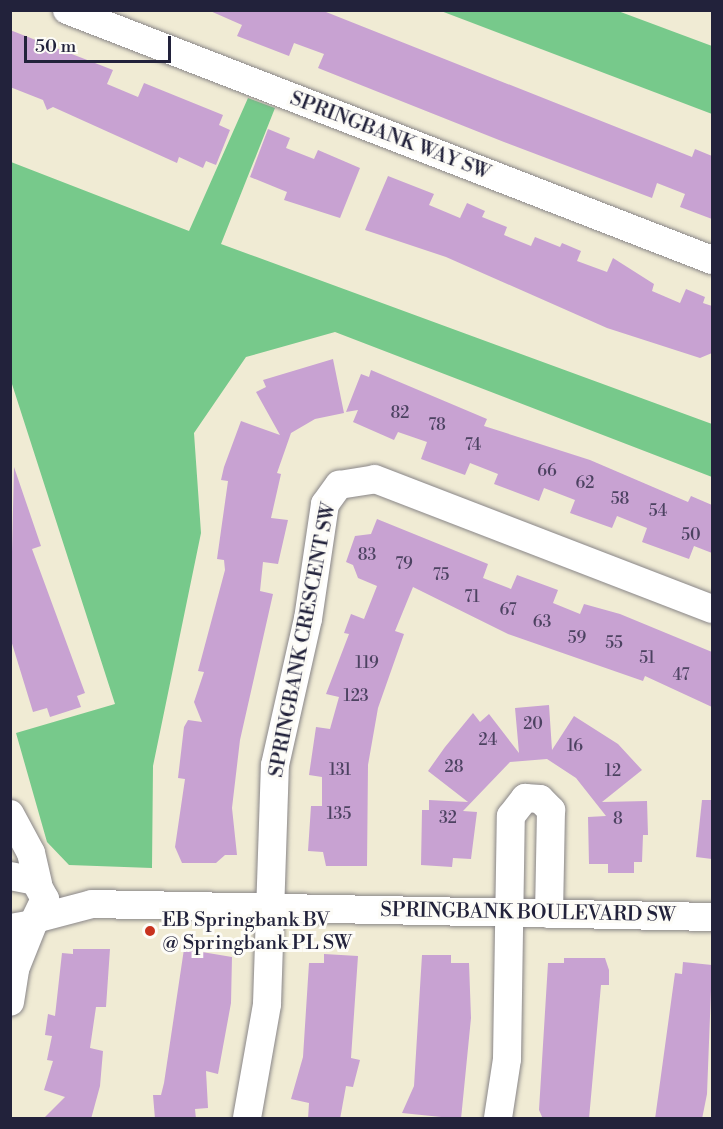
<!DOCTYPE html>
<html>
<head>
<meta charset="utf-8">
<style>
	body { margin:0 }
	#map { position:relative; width:723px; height:1129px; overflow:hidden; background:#f0ebd4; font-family:"Libre Bodoni",serif }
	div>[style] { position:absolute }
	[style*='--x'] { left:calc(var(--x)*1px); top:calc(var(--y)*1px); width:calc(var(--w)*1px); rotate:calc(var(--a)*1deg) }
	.green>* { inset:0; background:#77c98b }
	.building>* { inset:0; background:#c8a2d2 }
	.roads { filter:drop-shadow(0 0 2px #898688) drop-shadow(0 0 2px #898688) }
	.minor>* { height:28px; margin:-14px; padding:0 14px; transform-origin:14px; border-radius:14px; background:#fff }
	.dots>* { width:16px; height:16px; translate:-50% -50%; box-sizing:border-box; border:3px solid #fdfcf7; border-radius:50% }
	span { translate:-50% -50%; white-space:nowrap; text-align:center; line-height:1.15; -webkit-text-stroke:6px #fdfcf7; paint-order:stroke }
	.number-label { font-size:16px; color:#4c4261 }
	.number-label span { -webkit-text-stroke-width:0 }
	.street-label { font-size:20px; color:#22223b }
	.poi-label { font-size:20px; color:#22223b }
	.left { translate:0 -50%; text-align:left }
	.frame { position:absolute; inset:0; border:12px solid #22223b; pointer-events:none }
	.scale { position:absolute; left:24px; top:36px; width:147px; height:27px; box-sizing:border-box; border:3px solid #22223b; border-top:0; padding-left:8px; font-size:18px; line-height:21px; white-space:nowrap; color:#22223b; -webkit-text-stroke:4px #fdfcf7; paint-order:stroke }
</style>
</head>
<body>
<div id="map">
	<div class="green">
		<div style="clip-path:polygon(441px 11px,618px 11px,712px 46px,712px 114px)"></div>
		<div style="clip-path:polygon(248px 98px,275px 108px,221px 244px,712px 424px,712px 477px,335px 332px,246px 357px,194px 433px,201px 533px,153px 766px,152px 868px,69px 865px,47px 842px,16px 733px,115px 704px,11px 381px,11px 162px,189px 231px)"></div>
	</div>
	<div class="building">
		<div style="clip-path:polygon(208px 10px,321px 10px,692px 157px,695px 149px,712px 156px,712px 219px,680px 207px,685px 194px,657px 183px,652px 198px,504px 142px,318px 68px,324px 54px,294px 43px,289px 56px,237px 36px,242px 25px)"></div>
		<div style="clip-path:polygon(10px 30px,113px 70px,107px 84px,138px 97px,144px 83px,223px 115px,219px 125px,230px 130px,216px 165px,206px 161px,203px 168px,179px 157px,177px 163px,53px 107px,47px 110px,43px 100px,10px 87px)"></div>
		<div style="clip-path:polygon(268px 129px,290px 138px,286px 148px,314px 159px,318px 150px,360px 168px,340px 218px,284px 200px,287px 192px,250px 177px)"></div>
		<div style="clip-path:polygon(388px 176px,434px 194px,429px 205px,460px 218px,467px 203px,485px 211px,482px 217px,507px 227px,504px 235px,531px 246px,535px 237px,560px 247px,562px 243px,581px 251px,577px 261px,607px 272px,613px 258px,654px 284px,652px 291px,680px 303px,686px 289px,705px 297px,703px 303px,712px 306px,712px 353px,700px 358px,607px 328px,446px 257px,365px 230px)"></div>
		<div style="clip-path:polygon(333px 359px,344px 413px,315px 419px,291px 433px,277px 473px,281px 474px,271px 518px,288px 520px,278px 564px,263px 562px,260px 591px,273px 594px,240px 740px,232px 808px,237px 855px,225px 855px,216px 863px,182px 863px,175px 847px,185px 779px,178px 778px,184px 727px,188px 720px,202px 722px,194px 702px,204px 672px,198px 671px,225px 570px,224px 560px,217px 559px,228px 481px,221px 480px,224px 467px,241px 421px,280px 435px,256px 392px,266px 387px,263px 380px)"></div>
		<div style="clip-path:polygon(371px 370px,487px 419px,484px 426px,590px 460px,688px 502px,691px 496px,712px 505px,712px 553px,694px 546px,689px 559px,642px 542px,647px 528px,617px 516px,612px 528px,570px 513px,575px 500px,544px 488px,539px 501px,494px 484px,498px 474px,470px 463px,465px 475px,421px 459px,427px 442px,398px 432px,394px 440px,353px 422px,358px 410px,346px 412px,361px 374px,369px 377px)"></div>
		<div style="clip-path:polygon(14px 467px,41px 546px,32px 549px,85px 693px,77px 696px,81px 707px,50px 717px,47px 708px,33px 712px,10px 637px)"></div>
		<div style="clip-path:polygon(377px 519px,488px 564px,483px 578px,511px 589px,517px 575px,558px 590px,553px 603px,580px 614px,584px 604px,620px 614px,712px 652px,712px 707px,645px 676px,643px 681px,508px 634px,413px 587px,395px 631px,404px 634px,378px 708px,368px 765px,367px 866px,326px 866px,323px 852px,308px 851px,311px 806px,322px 806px,322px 777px,309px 775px,316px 727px,330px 729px,339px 697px,326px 694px,349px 634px,344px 633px,351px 614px,364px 619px,377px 586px,358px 578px,353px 565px,346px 562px,355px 536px,371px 534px)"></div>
		<div style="clip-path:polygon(549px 705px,552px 750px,574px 716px,618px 744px,642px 770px,602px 802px,647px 801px,648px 835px,643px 835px,642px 862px,634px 862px,634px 873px,608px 873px,608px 864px,589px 864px,588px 817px,606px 816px,576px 778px,547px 759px,510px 762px,463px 811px,477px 812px,471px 859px,453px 858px,452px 867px,421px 865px,422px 810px,429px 810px,429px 800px,468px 802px,428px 771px,445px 747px,473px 713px,480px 722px,489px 714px,519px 753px,515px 708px)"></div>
		<div style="clip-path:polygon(702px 800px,712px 800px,712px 859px,696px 857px)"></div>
		<div style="clip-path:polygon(73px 949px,110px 949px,106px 1007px,96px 1007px,90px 1048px,103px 1051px,100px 1086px,91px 1119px,43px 1119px,65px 1097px,44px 1090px,53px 1061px,47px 1060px,52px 1036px,45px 1035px,48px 1014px,55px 1016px,62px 953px,73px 954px)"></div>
		<div style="clip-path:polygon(184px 949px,232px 957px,231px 1003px,218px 1074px,206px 1071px,208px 1108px,195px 1109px,196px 1119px,155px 1119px,153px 1095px,161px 1095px,164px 1083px)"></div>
		<div style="clip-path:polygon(324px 954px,358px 956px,351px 1058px,360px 1060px,353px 1087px,346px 1086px,340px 1119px,308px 1119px,309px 1103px,291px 1099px,303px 1057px,309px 963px,324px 963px)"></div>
		<div style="clip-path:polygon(422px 955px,451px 955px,451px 963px,469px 963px,471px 1018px,461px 1119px,402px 1113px,414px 1086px)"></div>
		<div style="clip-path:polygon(564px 958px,605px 958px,609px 970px,609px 985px,601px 985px,589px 1119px,543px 1119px,539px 1110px,548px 963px,564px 963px)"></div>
		<div style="clip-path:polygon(683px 962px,712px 965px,707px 1094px,702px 1119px,655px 1119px,675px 973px,682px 974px)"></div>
	</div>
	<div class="roads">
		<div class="minor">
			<div style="--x:67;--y:10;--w:692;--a:21.19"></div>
			<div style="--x:10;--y:814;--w:44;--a:61.7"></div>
			<div style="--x:31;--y:853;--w:32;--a:77"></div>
			<div style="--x:10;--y:876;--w:25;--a:11"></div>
			<div style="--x:35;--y:881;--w:21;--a:61"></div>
			<div style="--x:45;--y:899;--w:28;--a:116"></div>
			<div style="--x:33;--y:924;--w:23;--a:170"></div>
			<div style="--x:39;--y:918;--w:55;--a:-14.8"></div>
			<div style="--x:92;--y:904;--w:620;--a:1.2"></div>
			<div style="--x:10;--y:1002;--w:33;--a:-81"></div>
			<div style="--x:15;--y:969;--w:48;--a:-68.2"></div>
			<div style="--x:247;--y:1118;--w:116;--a:-80"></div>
			<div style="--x:267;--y:1004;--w:239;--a:-88.1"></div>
			<div style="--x:275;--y:765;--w:150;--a:-77.3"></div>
			<div style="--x:308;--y:619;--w:116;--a:-81.6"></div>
			<div style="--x:325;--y:504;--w:24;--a:-54"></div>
			<div style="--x:339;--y:485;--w:36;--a:-9"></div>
			<div style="--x:375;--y:479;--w:361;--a:21.1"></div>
			<div style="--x:498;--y:1118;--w:60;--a:-81.3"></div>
			<div style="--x:507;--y:1059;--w:243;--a:-89.1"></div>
			<div style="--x:511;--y:816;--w:23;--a:-52"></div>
			<div style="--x:525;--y:798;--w:15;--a:4"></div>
			<div style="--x:540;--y:799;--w:16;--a:45"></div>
			<div style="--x:551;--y:810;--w:104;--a:91.1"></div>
		</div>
	</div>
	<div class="dots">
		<div style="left:150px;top:931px;background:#c8321e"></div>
	</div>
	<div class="number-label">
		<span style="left:400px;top:413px">82</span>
		<span style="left:437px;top:425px">78</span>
		<span style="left:473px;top:445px">74</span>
		<span style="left:547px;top:471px">66</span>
		<span style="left:585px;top:483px">62</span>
		<span style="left:620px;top:499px">58</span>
		<span style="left:658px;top:511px">54</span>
		<span style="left:691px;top:535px">50</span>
		<span style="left:367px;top:555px">83</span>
		<span style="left:404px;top:564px">79</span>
		<span style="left:441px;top:575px">75</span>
		<span style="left:472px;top:597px">71</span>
		<span style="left:508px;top:610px">67</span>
		<span style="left:542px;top:622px">63</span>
		<span style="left:577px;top:638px">59</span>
		<span style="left:614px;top:643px">55</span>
		<span style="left:647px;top:658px">51</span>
		<span style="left:367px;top:663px">119</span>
		<span style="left:681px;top:675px">47</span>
		<span style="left:356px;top:696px">123</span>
		<span style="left:533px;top:724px">20</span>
		<span style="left:488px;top:740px">24</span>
		<span style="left:575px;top:746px">16</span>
		<span style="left:454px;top:767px">28</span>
		<span style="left:340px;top:770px">131</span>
		<span style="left:613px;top:771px">12</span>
		<span style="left:339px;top:814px">135</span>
		<span style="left:448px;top:818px">32</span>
		<span style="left:618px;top:819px">8</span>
	</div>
	<div class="street-label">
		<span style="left:390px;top:136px;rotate:21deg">SPRINGBANK WAY SW</span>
		<span style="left:303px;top:640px;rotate:-79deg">SPRINGBANK CRESCENT SW</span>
		<span style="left:528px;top:913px;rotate:1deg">SPRINGBANK BOULEVARD SW</span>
	</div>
	<div class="poi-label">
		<span class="left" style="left:162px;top:932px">EB Springbank BV<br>@ Springbank PL SW</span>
	</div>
	<div class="frame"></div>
	<div class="scale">50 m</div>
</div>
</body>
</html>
